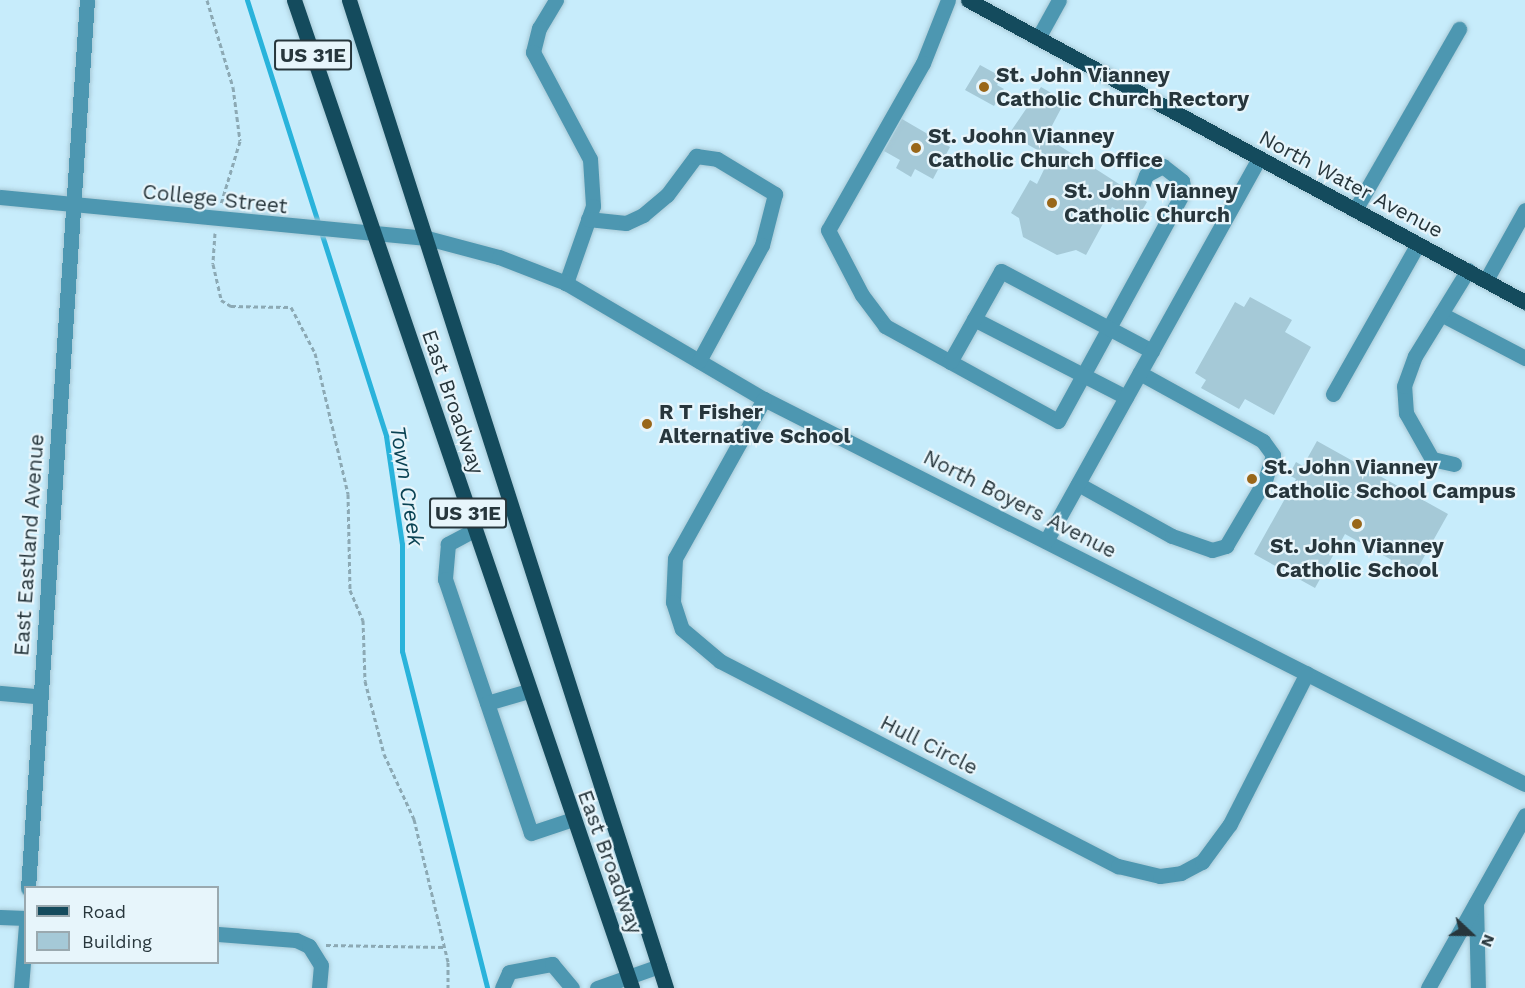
<!DOCTYPE html>
<html>
<head>
<meta charset="utf-8">
<style>
	body { margin:0 }
	#map { position:relative; width:1525px; height:988px; overflow:hidden; background:#c7ecfb; font-family:"Work Sans",sans-serif }
	div>[style] { position:absolute }
	[style*='--x'] { left:calc(var(--x)*1px); top:calc(var(--y)*1px); width:calc(var(--w)*1px); rotate:calc(var(--a)*1deg) }
	.stream>* { height:5px; margin:-2.5px; padding:0 2.5px; transform-origin:2.5px; border-radius:2.5px; background:#29b3db }
	.building>* { inset:0; background:#a5c9d7 }
	.path>* { height:3px; margin-top:-1.5px; transform-origin:0; background:repeating-linear-gradient(90deg,#8ca9b4 0 4.5px,transparent 0 7.5px) }
	.roads { filter:drop-shadow(0 0 2px #a7c8d5) drop-shadow(0 0 2px #a7c8d5) }
	.minor>* { height:15px; margin:-7.5px; padding:0 7.5px; transform-origin:7.5px; border-radius:7.5px; background:#4d97b1 }
	.major>* { height:15px; margin:-7.5px; padding:0 7.5px; transform-origin:7.5px; border-radius:7.5px; background:#144b5d }
	.dots>* { width:16px; height:16px; translate:-50% -50%; box-sizing:border-box; border:3px solid #e7f5fb; border-radius:50% }
	span { translate:-50% -50%; white-space:nowrap; text-align:center; line-height:1.15; -webkit-text-stroke:4.5px #e7f5fb; paint-order:stroke }
	.shield-label span { padding:2px 4px; background:#e7f5fb; border:2px solid; border-radius:4px; -webkit-text-stroke-width:0 }
	.shield-label { font-size:20px; color:#27363c; font-weight:700 }
	.poi-label { font-size:21px; color:#27363c; font-weight:700 }
	.left { translate:0 -50%; text-align:left }
	.street-label { font-size:21px; color:#27363c }
	.water-label { font-size:22px; color:#0a4354; font-style:italic }
	.legend { position:absolute; left:24px; top:886px; width:195px; height:78px; box-sizing:border-box; background:#e7f5fb; border:2px solid #9aa9af; margin:0; padding:8px 10px; list-style:none; font-size:18px; color:#27363c }
	.legend li { display:flex; align-items:center; gap:12px; height:30px }
	.legend b { width:30px; border:2px solid #9aa9af }
	.north { position:absolute; left:1441px; top:904px; width:60px; height:60px; -webkit-text-stroke:4px #e7f5fb; paint-order:stroke; rotate:112deg; font-size:16px; font-weight:700; line-height:24px; text-align:center; color:#27363c }
	.north::after { content:''; display:block; margin:auto; width:21px; height:27px; background:#27363c; clip-path:polygon(50% 0,100% 100%,50% 72%,0 100%) }
</style>
</head>
<body>
<div id="map">
	<div class="stream">
		<div style="--x:247;--y:0;--w:458;--a:72.3"></div>
		<div style="--x:386;--y:436;--w:109;--a:81.6"></div>
		<div style="--x:402;--y:544;--w:107;--a:90"></div>
		<div style="--x:402;--y:651;--w:348;--a:75.8"></div>
	</div>
	<div class="building">
		<div style="clip-path:polygon(980px 65px,1002px 77px,997px 85px,1004px 89px,994px 106px,965px 90px)"></div>
		<div style="clip-path:polygon(1041px 87px,1065px 101px,1046px 137px,1147px 202px,1136px 221px,1112px 207px,1086px 255px,1076px 250px,1057px 255px,1023px 237px,1019px 218px,1011px 213px,1030px 180px,1037px 184px,1050px 157px,1009px 134px)"></div>
		<div style="clip-path:polygon(902px 119px,950px 147px,933px 179px,915px 169px,911px 177px,896px 168px,900px 160px,884px 151px)"></div>
		<div style="clip-path:polygon(1250px 297px,1292px 320px,1285px 332px,1311px 347px,1274px 415px,1245px 399px,1239px 409px,1201px 388px,1206px 380px,1195px 373px,1235px 302px,1244px 307px)"></div>
		<div style="clip-path:polygon(1317px 441px,1448px 514px,1415px 573px,1345px 534px,1315px 588px,1254px 554px,1296px 479px,1289px 475px,1296px 462px,1303px 466px)"></div>
	</div>
	<div class="path">
		<div style="--x:207;--y:0;--w:91;--a:73.4"></div>
		<div style="--x:233;--y:87;--w:54;--a:82.6"></div>
		<div style="--x:240;--y:141;--w:66;--a:106.8"></div>
		<div style="--x:215;--y:233;--w:31;--a:94"></div>
		<div style="--x:213;--y:264;--w:37;--a:77"></div>
		<div style="--x:221;--y:300;--w:12;--a:31"></div>
		<div style="--x:231;--y:306;--w:60;--a:1"></div>
		<div style="--x:291;--y:307;--w:52;--a:62.4"></div>
		<div style="--x:315;--y:353;--w:145;--a:76.8"></div>
		<div style="--x:348;--y:494;--w:96;--a:88.8"></div>
		<div style="--x:350;--y:590;--w:33;--a:67"></div>
		<div style="--x:363;--y:620;--w:61;--a:88.1"></div>
		<div style="--x:365;--y:681;--w:75;--a:75.4"></div>
		<div style="--x:384;--y:754;--w:72;--a:65.2"></div>
		<div style="--x:414;--y:819;--w:147;--a:76.6"></div>
		<div style="--x:448;--y:962;--w:26;--a:90"></div>
		<div style="--x:326;--y:945;--w:118;--a:1"></div>
	</div>
	<div class="roads">
		<div class="minor">
			<div style="--x:556;--y:0;--w:33;--a:121"></div>
			<div style="--x:539;--y:28;--w:25;--a:104"></div>
			<div style="--x:533;--y:52;--w:121;--a:62"></div>
			<div style="--x:590;--y:159;--w:47;--a:86.3"></div>
			<div style="--x:593;--y:206;--w:82;--a:109.3"></div>
			<div style="--x:948;--y:0;--w:68;--a:111.6"></div>
			<div style="--x:923;--y:63;--w:192;--a:119.6"></div>
			<div style="--x:828;--y:230;--w:73;--a:62.4"></div>
			<div style="--x:862;--y:295;--w:39;--a:53"></div>
			<div style="--x:885;--y:326;--w:197;--a:28.8"></div>
			<div style="--x:1058;--y:421;--w:262;--a:-61.3"></div>
			<div style="--x:1184;--y:191;--w:10;--a:-101"></div>
			<div style="--x:1182;--y:181;--w:24;--a:-142"></div>
			<div style="--x:1163;--y:166;--w:19;--a:152"></div>
			<div style="--x:1146;--y:175;--w:15;--a:110"></div>
			<div style="--x:1038;--y:38;--w:43;--a:-61.1"></div>
			<div style="--x:0;--y:197;--w:429;--a:5.5"></div>
			<div style="--x:427;--y:238;--w:74;--a:14.8"></div>
			<div style="--x:499;--y:257;--w:72;--a:21.2"></div>
			<div style="--x:566;--y:283;--w:229;--a:30.4"></div>
			<div style="--x:764;--y:399;--w:853;--a:26.84"></div>
			<div style="--x:1355;--y:210;--w:209;--a:-60.1"></div>
			<div style="--x:588;--y:219;--w:38;--a:6"></div>
			<div style="--x:626;--y:223;--w:19;--a:-25"></div>
			<div style="--x:643;--y:215;--w:31;--a:-40"></div>
			<div style="--x:667;--y:195;--w:49;--a:-53.4"></div>
			<div style="--x:696;--y:156;--w:21;--a:8"></div>
			<div style="--x:717;--y:159;--w:68;--a:31.1"></div>
			<div style="--x:775;--y:194;--w:53;--a:104.3"></div>
			<div style="--x:762;--y:245;--w:132;--a:118.5"></div>
			<div style="--x:1486;--y:280;--w:80;--a:-60.9"></div>
			<div style="--x:1441;--y:314;--w:95;--a:27.6"></div>
			<div style="--x:974;--y:319;--w:171;--a:27.2"></div>
			<div style="--x:950;--y:362;--w:104;--a:-60.7"></div>
			<div style="--x:1001;--y:271;--w:171;--a:27.9"></div>
			<div style="--x:1333;--y:394;--w:172;--a:-60.5"></div>
			<div style="--x:764;--y:399;--w:182;--a:119.2"></div>
			<div style="--x:675;--y:558;--w:44;--a:92.6"></div>
			<div style="--x:673;--y:602;--w:28;--a:72"></div>
			<div style="--x:682;--y:629;--w:50;--a:40.1"></div>
			<div style="--x:720;--y:661;--w:448;--a:27.3"></div>
			<div style="--x:1118;--y:866;--w:43;--a:13.4"></div>
			<div style="--x:1160;--y:876;--w:21;--a:-8"></div>
			<div style="--x:1181;--y:873;--w:24;--a:-28"></div>
			<div style="--x:1202;--y:862;--w:47;--a:-53.6"></div>
			<div style="--x:1230;--y:824;--w:169;--a:-63"></div>
			<div style="--x:1454;--y:464;--w:23;--a:-167"></div>
			<div style="--x:1432;--y:459;--w:53;--a:-119.5"></div>
			<div style="--x:1406;--y:413;--w:27;--a:-94"></div>
			<div style="--x:1404;--y:386;--w:32;--a:-70"></div>
			<div style="--x:1415;--y:356;--w:101;--a:-58.4"></div>
			<div style="--x:1078;--y:484;--w:107;--a:29"></div>
			<div style="--x:1172;--y:536;--w:42;--a:19.3"></div>
			<div style="--x:1212;--y:550;--w:15;--a:-16"></div>
			<div style="--x:1226;--y:546;--w:77;--a:-59.4"></div>
			<div style="--x:1265;--y:480;--w:26;--a:-72"></div>
			<div style="--x:1273;--y:455;--w:17;--a:-126"></div>
			<div style="--x:1263;--y:441;--w:141;--a:-151.1"></div>
			<div style="--x:474;--y:530;--w:30;--a:152"></div>
			<div style="--x:448;--y:544;--w:35;--a:95"></div>
			<div style="--x:445;--y:579;--w:268;--a:71.3"></div>
			<div style="--x:531;--y:833;--w:44;--a:-18.4"></div>
			<div style="--x:1046;--y:541;--w:437;--a:-60.9"></div>
			<div style="--x:0;--y:693;--w:38;--a:5"></div>
			<div style="--x:487;--y:703;--w:43;--a:-16.3"></div>
			<div style="--x:28;--y:888;--w:890;--a:-86.2"></div>
			<div style="--x:1476;--y:903;--w:85;--a:88.7"></div>
			<div style="--x:0;--y:917;--w:26;--a:2"></div>
			<div style="--x:218;--y:934;--w:78;--a:4.4"></div>
			<div style="--x:296;--y:940;--w:14;--a:25"></div>
			<div style="--x:309;--y:946;--w:22;--a:58"></div>
			<div style="--x:321;--y:965;--w:23;--a:95"></div>
			<div style="--x:21;--y:988;--w:63;--a:-85.5"></div>
			<div style="--x:502;--y:988;--w:17;--a:-66"></div>
			<div style="--x:509;--y:972;--w:44;--a:-10.5"></div>
			<div style="--x:552;--y:964;--w:31;--a:50"></div>
			<div style="--x:597;--y:988;--w:66;--a:-19.5"></div>
			<div style="--x:1428;--y:988;--w:198;--a:-60.7"></div>
		</div>
		<div class="major">
			<div style="--x:294;--y:0;--w:1044;--a:71.11"></div>
			<div style="--x:349;--y:0;--w:1038;--a:72.21"></div>
			<div style="--x:968;--y:0;--w:634;--a:28.47"></div>
		</div>
	</div>
	<div class="dots">
		<div style="left:984px;top:87px;background:#99671a"></div>
		<div style="left:916px;top:148px;background:#99671a"></div>
		<div style="left:1052px;top:203px;background:#99671a"></div>
		<div style="left:647px;top:424px;background:#99671a"></div>
		<div style="left:1252px;top:479px;background:#99671a"></div>
		<div style="left:1357px;top:524px;background:#99671a"></div>
	</div>
	<div class="shield-label">
		<span style="left:313px;top:55px">US 31E</span>
		<span style="left:468px;top:513px">US 31E</span>
	</div>
	<div class="poi-label">
		<span class="left" style="left:996px;top:87px">St. John Vianney<br>Catholic Church Rectory</span>
		<span class="left" style="left:928px;top:148px">St. Joohn Vianney<br>Catholic Church Office</span>
		<span class="left" style="left:1064px;top:203px">St. John Vianney<br>Catholic Church</span>
		<span class="left" style="left:659px;top:424px">R T Fisher<br>Alternative School</span>
		<span class="left" style="left:1264px;top:479px">St. John Vianney<br>Catholic School Campus</span>
		<span style="left:1357px;top:558px">St. John Vianney<br>Catholic School</span>
	</div>
	<div class="street-label">
		<span style="left:1351px;top:184px;rotate:28deg">North Water Avenue</span>
		<span style="left:215px;top:199px;rotate:6deg">College Street</span>
		<span style="left:453px;top:402px;rotate:71deg">East Broadway</span>
		<span style="left:1020px;top:504px;rotate:27deg">North Boyers Avenue</span>
		<span style="left:29px;top:545px;rotate:-86deg">East Eastland Avenue</span>
		<span style="left:929px;top:745px;rotate:27deg">Hull Circle</span>
		<span style="left:610px;top:862px;rotate:70deg">East Broadway</span>
	</div>
	<div class="water-label">
		<span style="left:407px;top:486px;rotate:81deg">Town Creek</span>
	</div>
	<ul class="legend">
	<li><b style="height:8px;background:#144b5d"></b>Road</li>
	<li><b style="height:16px;background:#a5c9d7"></b>Building</li>
	</ul>
	<div class="north">N</div>
</div>
</body>
</html>
